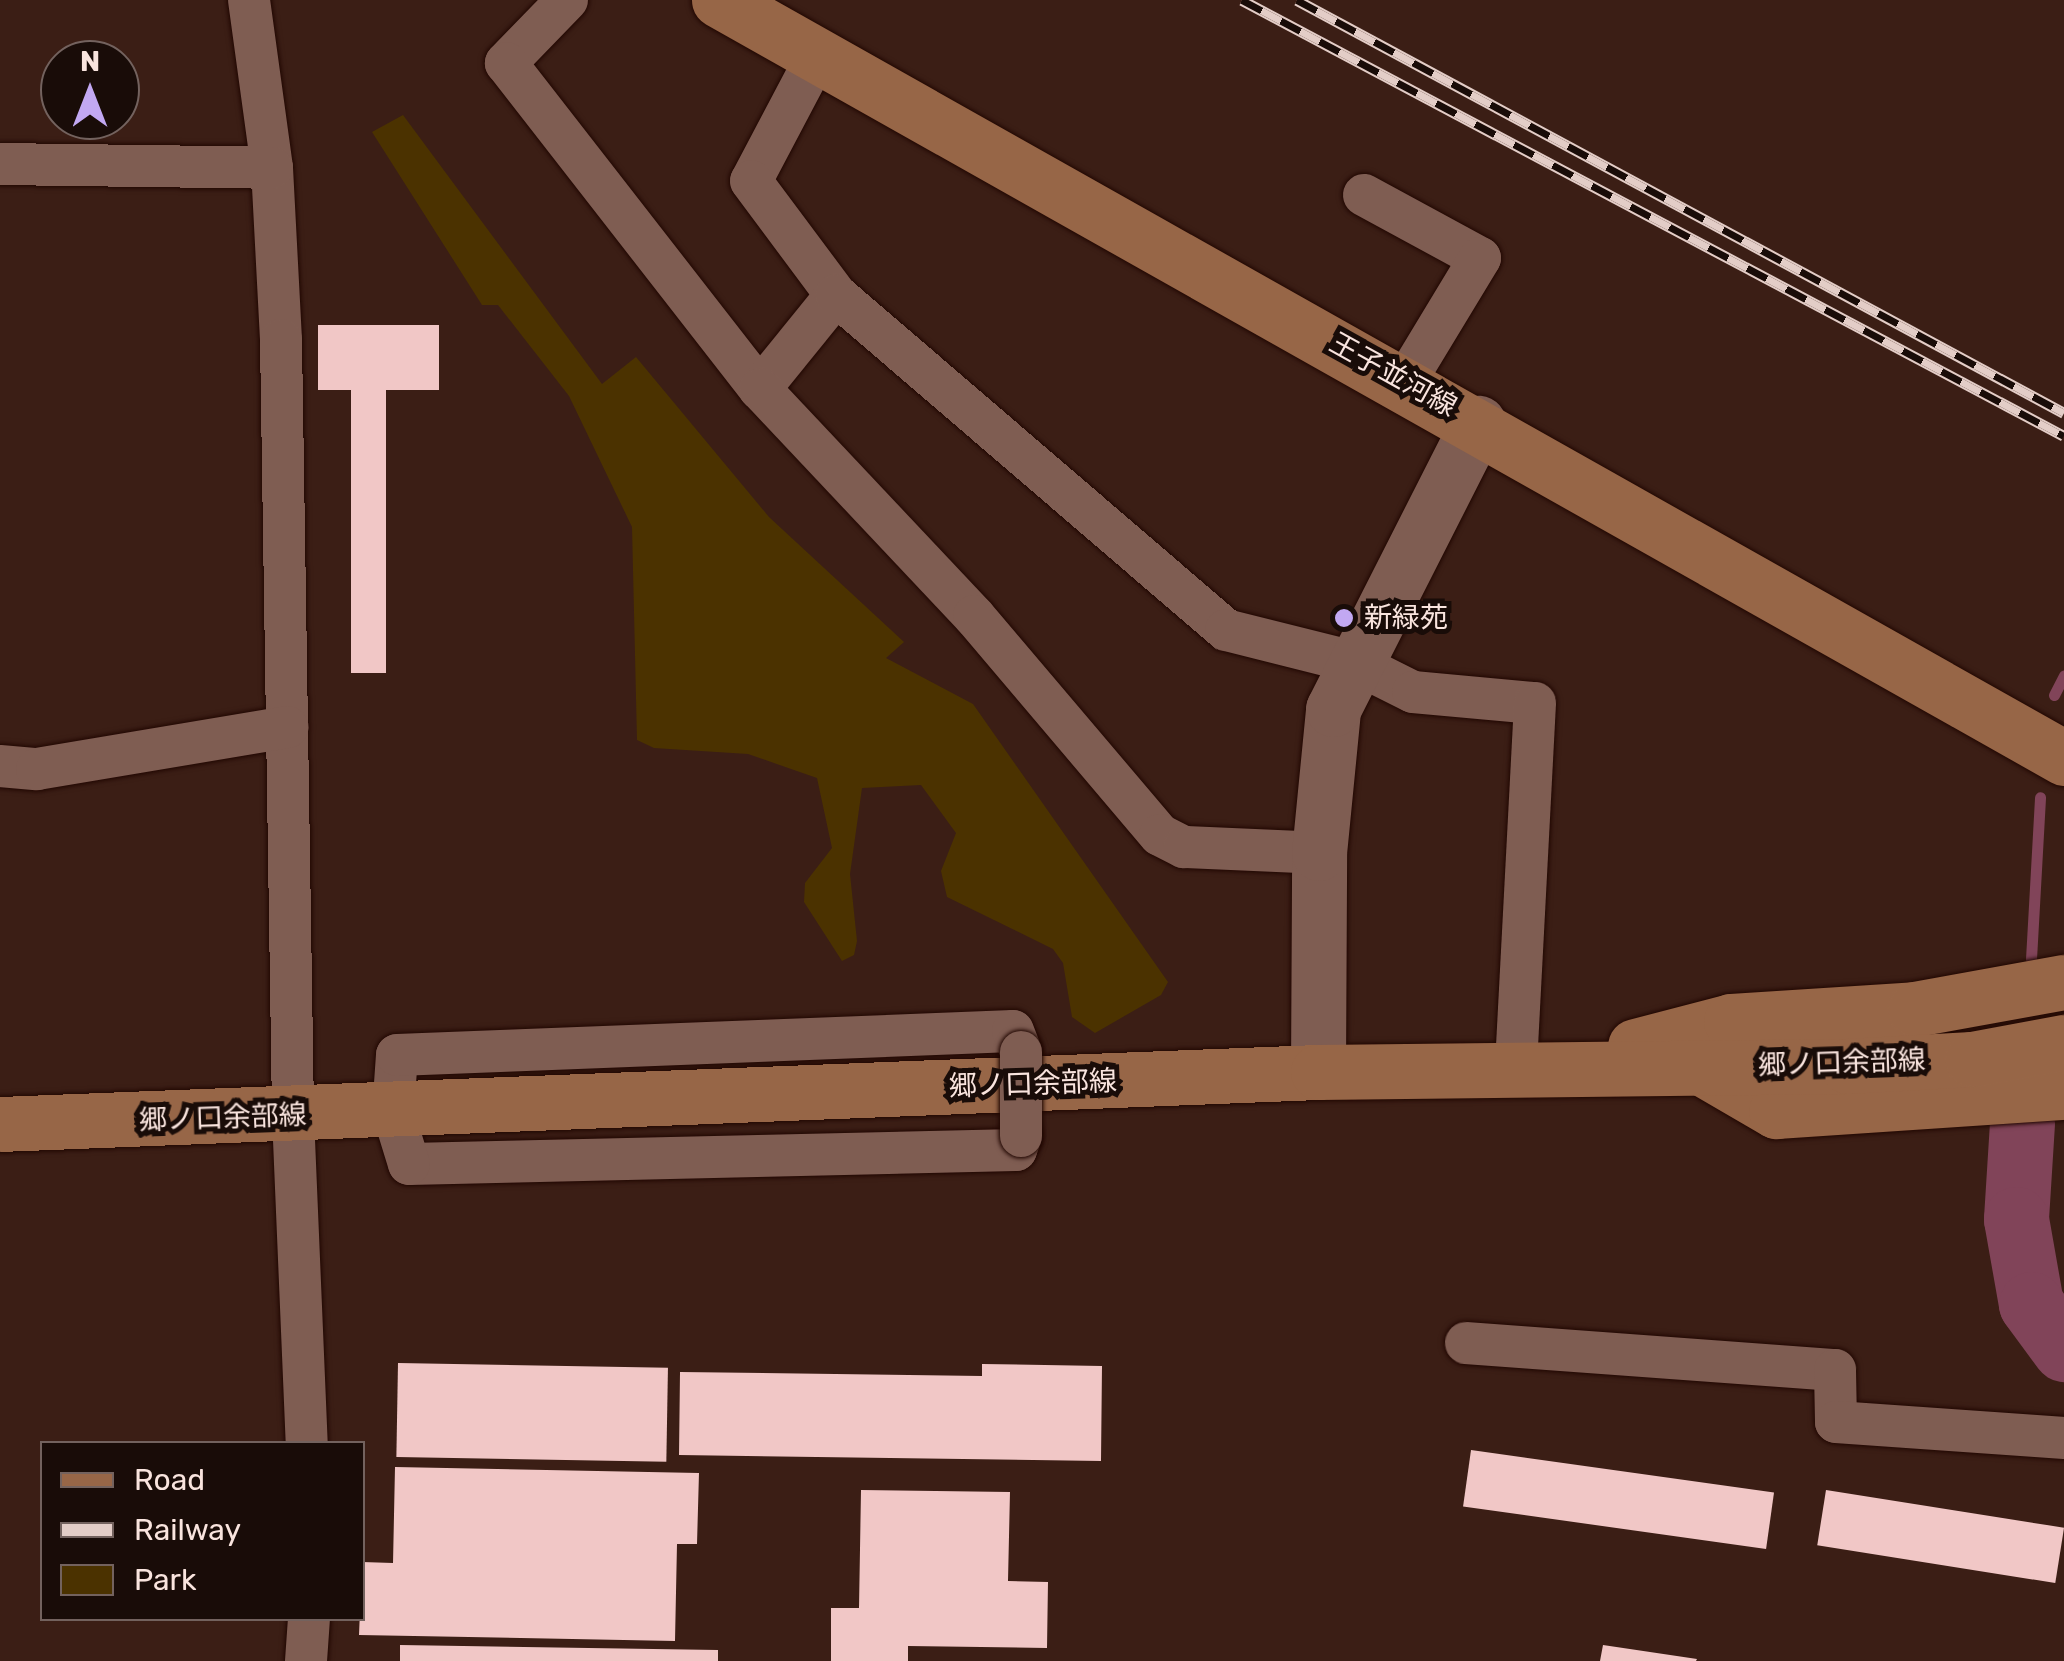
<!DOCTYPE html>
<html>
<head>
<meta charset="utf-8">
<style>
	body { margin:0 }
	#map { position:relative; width:2064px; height:1661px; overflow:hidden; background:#3b1e15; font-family:Rubik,"Noto Sans JP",sans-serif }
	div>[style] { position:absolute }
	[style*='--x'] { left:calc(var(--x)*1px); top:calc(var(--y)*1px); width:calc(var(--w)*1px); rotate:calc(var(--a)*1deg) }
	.green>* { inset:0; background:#4b3200 }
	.stream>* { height:11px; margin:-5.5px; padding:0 5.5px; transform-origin:5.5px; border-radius:5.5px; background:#814459 }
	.river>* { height:65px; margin:-32.5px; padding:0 32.5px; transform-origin:32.5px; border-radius:32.5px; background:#814459 }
	.building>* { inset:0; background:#f1c7c6; transform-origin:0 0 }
	.roads { filter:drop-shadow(0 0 2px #210702) drop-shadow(0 0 2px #210702) }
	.minor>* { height:42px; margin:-21px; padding:0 21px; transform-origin:21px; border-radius:21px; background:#7f5d52 }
	.tertiary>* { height:55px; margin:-27.5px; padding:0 27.5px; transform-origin:27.5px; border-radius:27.5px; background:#7f5d52 }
	.secondary>* { height:55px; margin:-27.5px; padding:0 27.5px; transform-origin:27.5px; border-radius:27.5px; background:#976647 }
	.rail>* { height:11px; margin-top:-5.5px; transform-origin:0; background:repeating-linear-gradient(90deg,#190c08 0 22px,#e3cdc7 0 44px); box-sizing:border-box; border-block:2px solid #e3cdc7 }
	.bridges { filter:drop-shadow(0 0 2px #210702) drop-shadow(0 0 2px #210702) }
	.minor-bridge>* { height:42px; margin:-21px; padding:0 21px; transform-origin:21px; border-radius:21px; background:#7f5d52 }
	.dots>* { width:28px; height:28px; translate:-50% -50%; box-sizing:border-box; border:5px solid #190c08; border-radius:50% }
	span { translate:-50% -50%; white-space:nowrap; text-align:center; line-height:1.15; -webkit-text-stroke:10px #190c08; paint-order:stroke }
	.street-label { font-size:28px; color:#f9e4de }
	.poi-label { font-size:28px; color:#f9e4de }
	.left { translate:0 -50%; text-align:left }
	.legend { position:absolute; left:40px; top:1441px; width:325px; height:180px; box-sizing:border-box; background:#190c08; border:2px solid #73625e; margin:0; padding:12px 18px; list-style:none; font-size:30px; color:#f9e4de }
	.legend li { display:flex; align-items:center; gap:20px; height:50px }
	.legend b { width:50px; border:2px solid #73625e }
	.north { position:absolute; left:40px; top:40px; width:100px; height:100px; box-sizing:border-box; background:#190c08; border:2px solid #73625e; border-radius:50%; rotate:0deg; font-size:28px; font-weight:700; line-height:40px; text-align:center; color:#f9e4de }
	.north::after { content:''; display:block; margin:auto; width:35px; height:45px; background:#c2a8f2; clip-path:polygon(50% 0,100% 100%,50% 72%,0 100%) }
</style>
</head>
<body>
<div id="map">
	<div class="green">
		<div style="clip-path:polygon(403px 115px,602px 384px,636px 357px,769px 517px,904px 642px,886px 658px,973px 704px,1168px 982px,1161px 995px,1095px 1033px,1072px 1017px,1063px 963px,1053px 949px,947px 897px,941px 871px,956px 833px,921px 785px,862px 788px,850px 874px,857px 941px,854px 955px,842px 961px,804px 902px,805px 883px,832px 848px,817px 778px,748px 754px,654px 748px,637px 740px,632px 527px,569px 396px,498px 305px,482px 305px,372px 132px)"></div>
	</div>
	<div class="stream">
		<div style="--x:2054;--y:695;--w:22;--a:-63"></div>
		<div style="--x:2031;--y:959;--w:162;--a:-86.8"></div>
	</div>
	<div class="river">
		<div style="--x:2022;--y:1123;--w:96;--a:93.6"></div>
		<div style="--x:2016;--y:1219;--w:86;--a:80"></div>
		<div style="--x:2031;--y:1304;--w:56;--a:53.7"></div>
	</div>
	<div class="building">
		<div style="clip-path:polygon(318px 325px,439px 325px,439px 390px,386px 390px,386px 673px,351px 673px,351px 390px,318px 390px)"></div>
		<div style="left:398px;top:1363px;width:270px;height:94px;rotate:1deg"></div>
		<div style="clip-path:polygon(982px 1364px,1102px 1366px,1101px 1461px,679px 1455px,680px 1372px,982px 1376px)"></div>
		<div style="left:1471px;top:1450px;width:306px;height:57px;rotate:8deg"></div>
		<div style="clip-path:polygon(395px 1467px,699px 1473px,697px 1544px,677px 1544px,675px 1641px,359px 1635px,362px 1562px,393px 1563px)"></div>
		<div style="clip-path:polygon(861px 1490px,1010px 1492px,1008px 1581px,1048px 1582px,1047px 1648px,908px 1646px,908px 1661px,831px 1661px,831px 1608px,859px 1608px)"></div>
		<div style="left:1826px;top:1490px;width:241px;height:56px;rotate:9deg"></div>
		<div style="clip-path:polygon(400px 1645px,718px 1650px,718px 1661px,400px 1661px)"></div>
		<div style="clip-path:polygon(1603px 1645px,1697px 1659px,1696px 1661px,1600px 1661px)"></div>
	</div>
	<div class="roads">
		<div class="minor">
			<div style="--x:249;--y:0;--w:170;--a:82.2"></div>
			<div style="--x:272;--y:168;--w:172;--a:87"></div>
			<div style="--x:281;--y:340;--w:776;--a:89.11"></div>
			<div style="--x:293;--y:1116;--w:328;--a:87.6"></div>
			<div style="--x:567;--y:0;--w:88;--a:134.1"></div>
			<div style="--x:506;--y:63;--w:413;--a:52.1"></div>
			<div style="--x:817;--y:56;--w:141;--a:117.8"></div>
			<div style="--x:751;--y:181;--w:142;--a:53.3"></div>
			<div style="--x:836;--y:295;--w:121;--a:129"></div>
			<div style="--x:760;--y:389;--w:312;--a:46.7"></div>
			<div style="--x:974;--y:616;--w:287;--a:49.7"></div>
			<div style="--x:1160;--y:835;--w:27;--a:27"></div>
			<div style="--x:1184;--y:847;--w:135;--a:2.5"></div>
			<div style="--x:0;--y:164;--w:272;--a:0.8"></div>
			<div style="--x:1364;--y:195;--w:132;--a:28.5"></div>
			<div style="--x:1480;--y:258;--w:145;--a:121.2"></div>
			<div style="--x:836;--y:295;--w:514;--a:40.66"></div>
			<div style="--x:1226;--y:630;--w:131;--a:14.1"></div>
			<div style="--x:1353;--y:662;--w:67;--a:26.6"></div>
			<div style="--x:1413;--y:692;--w:122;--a:5.2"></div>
			<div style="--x:1535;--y:703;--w:366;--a:93"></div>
			<div style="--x:0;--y:766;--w:37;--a:5"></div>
			<div style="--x:37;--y:769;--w:254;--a:-9.5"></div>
			<div style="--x:1021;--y:1136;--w:15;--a:110"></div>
			<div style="--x:1016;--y:1150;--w:607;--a:178.68"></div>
			<div style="--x:409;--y:1164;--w:54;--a:-107.1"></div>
			<div style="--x:393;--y:1112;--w:57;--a:-86"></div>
			<div style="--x:397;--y:1055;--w:616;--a:-2.23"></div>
			<div style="--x:1013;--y:1031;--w:22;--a:69"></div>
			<div style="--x:1466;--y:1343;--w:370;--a:4.2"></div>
			<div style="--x:1835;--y:1370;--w:52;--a:88.9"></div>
			<div style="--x:1836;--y:1422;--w:229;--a:4"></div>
			<div style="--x:306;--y:1661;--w:43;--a:-86"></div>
		</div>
		<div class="tertiary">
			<div style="--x:1318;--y:1072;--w:219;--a:-89.7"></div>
			<div style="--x:1319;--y:853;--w:145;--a:-84.4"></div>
			<div style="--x:1333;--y:709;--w:321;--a:-63.1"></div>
		</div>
		<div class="secondary">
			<div style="--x:719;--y:0;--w:1544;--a:29.4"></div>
			<div style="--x:1635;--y:1046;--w:99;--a:-14.6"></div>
			<div style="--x:1731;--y:1021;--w:184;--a:-3.7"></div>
			<div style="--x:1915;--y:1009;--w:151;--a:-10.3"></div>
			<div style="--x:1702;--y:1068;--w:86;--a:30.2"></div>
			<div style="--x:1776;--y:1111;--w:289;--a:-3.8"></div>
			<div style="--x:0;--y:1124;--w:1319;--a:-2.26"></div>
			<div style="--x:1318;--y:1072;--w:529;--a:-0.65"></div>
			<div style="--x:1847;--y:1066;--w:125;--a:-3.2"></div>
			<div style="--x:1972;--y:1059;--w:94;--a:-10.5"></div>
		</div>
	</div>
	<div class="rail">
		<div style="--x:1242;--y:0;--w:930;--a:27.94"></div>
		<div style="--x:1297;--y:0;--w:871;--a:28.3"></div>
	</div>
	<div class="bridges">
		<div class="minor-bridge">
			<div style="--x:1021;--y:1136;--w:84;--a:-90"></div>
		</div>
	</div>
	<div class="dots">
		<div style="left:1344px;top:618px;background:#c2a8f2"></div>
	</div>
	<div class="street-label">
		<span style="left:1393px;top:375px;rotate:29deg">王子並河線</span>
		<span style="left:1842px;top:1063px;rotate:-2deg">郷ノ口余部線</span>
		<span style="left:1033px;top:1084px;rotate:-2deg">郷ノ口余部線</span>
		<span style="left:223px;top:1118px;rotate:-2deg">郷ノ口余部線</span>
	</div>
	<div class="poi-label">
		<span class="left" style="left:1364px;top:618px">新緑苑</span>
	</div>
	<ul class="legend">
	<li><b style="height:12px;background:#976647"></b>Road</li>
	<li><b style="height:12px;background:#e3cdc7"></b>Railway</li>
	<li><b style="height:28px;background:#4b3200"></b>Park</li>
	</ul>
	<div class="north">N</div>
</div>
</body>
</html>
